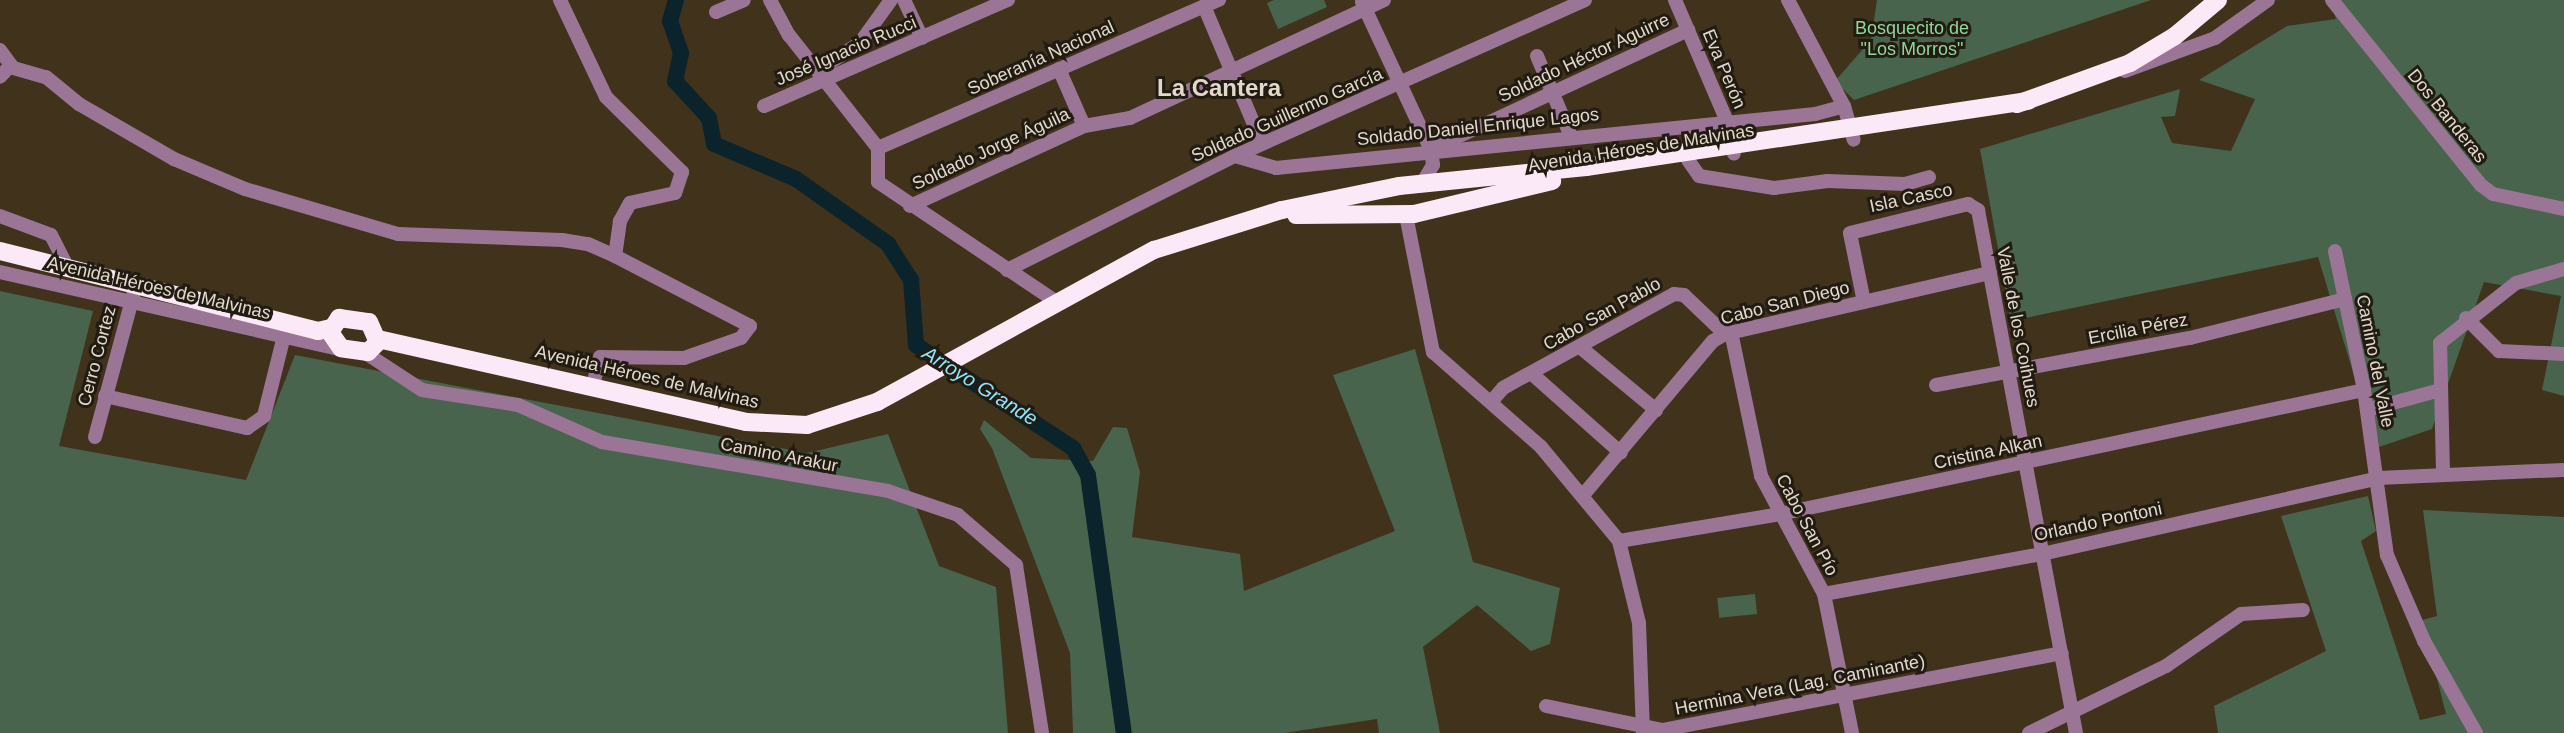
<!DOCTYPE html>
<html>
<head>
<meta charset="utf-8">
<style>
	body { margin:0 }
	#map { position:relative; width:2564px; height:733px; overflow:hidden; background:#40321b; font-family:Helvetica,sans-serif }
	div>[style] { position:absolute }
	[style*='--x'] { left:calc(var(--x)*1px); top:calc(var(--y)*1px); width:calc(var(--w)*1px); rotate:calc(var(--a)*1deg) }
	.green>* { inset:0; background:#48644c; transform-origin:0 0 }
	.river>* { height:16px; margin:-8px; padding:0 8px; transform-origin:8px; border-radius:8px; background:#0b242b }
	.minor>* { height:14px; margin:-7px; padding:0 7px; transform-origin:7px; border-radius:7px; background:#9a7595 }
	.highway>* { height:18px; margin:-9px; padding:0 9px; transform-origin:9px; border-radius:9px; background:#fce9f8 }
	span { translate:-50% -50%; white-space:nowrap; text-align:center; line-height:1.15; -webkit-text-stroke:6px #211b11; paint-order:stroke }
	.park-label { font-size:18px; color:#8ed89a }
	.street-label { font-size:18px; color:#e2d9cc }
	.water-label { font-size:20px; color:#8ee6fe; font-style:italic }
	.district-label { font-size:24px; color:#e2d9cc; font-weight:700 }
</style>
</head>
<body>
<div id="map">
	<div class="green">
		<div style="clip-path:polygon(1274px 0,1324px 0,1327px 7px,1278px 29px,1267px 3px)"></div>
		<div style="clip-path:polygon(1877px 0,2151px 0,1854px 100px,1835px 81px,1871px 40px)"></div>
		<div style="clip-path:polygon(2330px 0,2564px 0,2564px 396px,2542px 390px,2561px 296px,2484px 282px,2432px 429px,2376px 448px,2318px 257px,2011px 321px,1980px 149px,2180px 89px,2175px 116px,2161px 117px,2172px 143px,2231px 151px,2255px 99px,2199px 80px,2287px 26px,2336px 19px)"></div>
		<div style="clip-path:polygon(0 291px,93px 311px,59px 446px,246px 480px,295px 355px,807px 453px,888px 434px,939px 566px,996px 587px,1008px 733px,0 733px)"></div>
		<div style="clip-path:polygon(1415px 349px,1473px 562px,1560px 588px,1550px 644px,1531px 651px,1477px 605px,1423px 647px,1440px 733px,1379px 733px,1377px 719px,1284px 733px,1073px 733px,1070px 653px,992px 448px,980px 429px,984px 420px,1031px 458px,1093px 461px,1113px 427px,1127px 428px,1140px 472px,1132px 537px,1240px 554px,1244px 591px,1395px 531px,1333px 375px)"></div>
		<div style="clip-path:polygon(2368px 496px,2376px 531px,2361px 541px,2420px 720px,2446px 714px,2422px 620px,2437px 616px,2423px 510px,2564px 517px,2564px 733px,2218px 733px,2214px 706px,2326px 651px,2281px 516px)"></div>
		<div style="left:1755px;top:594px;width:20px;height:38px;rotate:84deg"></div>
	</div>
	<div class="river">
		<div style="--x:676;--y:0;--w:22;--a:106"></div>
		<div style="--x:670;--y:21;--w:34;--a:71"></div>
		<div style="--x:681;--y:53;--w:29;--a:102"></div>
		<div style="--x:675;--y:81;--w:50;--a:47.4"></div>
		<div style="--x:709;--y:118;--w:26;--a:79"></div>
		<div style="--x:714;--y:144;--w:89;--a:23.1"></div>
		<div style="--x:796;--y:179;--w:113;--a:35.2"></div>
		<div style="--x:888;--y:244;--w:43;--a:57.4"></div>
		<div style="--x:911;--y:280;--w:65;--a:85.6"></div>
		<div style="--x:916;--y:345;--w:188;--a:33.3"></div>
		<div style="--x:1073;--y:448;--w:31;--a:61"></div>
		<div style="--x:1088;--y:475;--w:260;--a:82.1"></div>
	</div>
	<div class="minor">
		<div style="--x:560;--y:0;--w:107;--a:64.6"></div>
		<div style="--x:606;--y:97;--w:107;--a:44.6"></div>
		<div style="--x:682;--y:172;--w:22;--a:108"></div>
		<div style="--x:675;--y:193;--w:46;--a:167.5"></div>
		<div style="--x:630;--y:203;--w:21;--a:119"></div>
		<div style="--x:620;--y:221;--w:35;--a:98"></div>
		<div style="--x:615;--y:256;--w:152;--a:27.4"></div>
		<div style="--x:750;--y:326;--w:15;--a:127"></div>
		<div style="--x:741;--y:338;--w:60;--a:160.7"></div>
		<div style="--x:684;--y:358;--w:84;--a:-179.3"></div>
		<div style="--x:600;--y:357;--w:30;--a:104"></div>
		<div style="--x:770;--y:0;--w:40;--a:62"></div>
		<div style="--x:789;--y:35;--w:144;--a:51.8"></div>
		<div style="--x:878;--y:148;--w:34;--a:90"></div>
		<div style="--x:878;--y:182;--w:213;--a:33.9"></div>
		<div style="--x:904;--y:0;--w:42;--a:64.7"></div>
		<div style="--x:1675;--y:0;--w:137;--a:66.8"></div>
		<div style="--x:1729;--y:126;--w:28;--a:80"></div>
		<div style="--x:1788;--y:0;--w:120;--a:62.2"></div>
		<div style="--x:1844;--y:106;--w:35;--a:74"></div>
		<div style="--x:2332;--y:0;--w:238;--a:51.2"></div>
		<div style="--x:2481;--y:185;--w:15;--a:37"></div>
		<div style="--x:2493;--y:194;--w:73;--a:11.9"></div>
		<div style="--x:1362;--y:2;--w:163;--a:65"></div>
		<div style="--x:1431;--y:150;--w:15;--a:82"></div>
		<div style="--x:1433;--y:165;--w:21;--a:121"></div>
		<div style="--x:1204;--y:6;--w:149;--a:67.1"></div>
		<div style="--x:716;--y:12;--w:30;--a:-23"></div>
		<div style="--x:0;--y:50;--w:19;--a:54"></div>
		<div style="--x:11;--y:65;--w:16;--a:133"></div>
		<div style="--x:1537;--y:56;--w:85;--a:67.1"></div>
		<div style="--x:10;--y:67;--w:37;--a:16"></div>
		<div style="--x:46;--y:77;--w:43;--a:39.3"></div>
		<div style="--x:79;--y:104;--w:110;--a:30.1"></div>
		<div style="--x:174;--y:159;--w:77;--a:22.9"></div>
		<div style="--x:245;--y:189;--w:159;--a:16.4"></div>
		<div style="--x:398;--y:234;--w:164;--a:2.1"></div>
		<div style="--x:562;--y:240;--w:26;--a:9"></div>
		<div style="--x:588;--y:244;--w:30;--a:24"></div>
		<div style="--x:1059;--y:69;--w:62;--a:66.3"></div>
		<div style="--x:818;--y:70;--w:50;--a:-32.7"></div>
		<div style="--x:860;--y:43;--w:53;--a:-54.2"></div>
		<div style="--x:2125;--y:71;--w:96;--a:-20.1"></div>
		<div style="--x:2215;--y:38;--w:65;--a:-35.6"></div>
		<div style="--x:764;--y:106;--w:266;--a:-23.5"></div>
		<div style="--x:1438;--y:146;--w:276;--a:-24.9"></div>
		<div style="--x:878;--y:148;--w:372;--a:-23.5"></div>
		<div style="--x:1235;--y:156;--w:43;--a:16.3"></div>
		<div style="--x:1276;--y:168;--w:542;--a:-5.72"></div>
		<div style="--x:1815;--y:114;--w:30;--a:-15"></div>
		<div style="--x:1688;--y:160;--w:19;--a:55"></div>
		<div style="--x:1699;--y:176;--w:76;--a:9.1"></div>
		<div style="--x:1774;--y:188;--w:54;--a:-7.4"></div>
		<div style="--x:1828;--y:181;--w:77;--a:2.2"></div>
		<div style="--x:1905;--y:184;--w:25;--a:-16"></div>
		<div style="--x:910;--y:206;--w:192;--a:-24.7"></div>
		<div style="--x:1084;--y:126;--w:47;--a:-9.9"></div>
		<div style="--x:1130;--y:118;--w:280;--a:-24.9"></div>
		<div style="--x:1406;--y:215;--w:140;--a:78.9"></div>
		<div style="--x:1433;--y:352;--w:144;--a:41.3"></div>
		<div style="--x:1541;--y:447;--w:122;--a:50.3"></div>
		<div style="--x:1619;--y:541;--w:84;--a:76.3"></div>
		<div style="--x:1639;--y:623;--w:110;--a:87.9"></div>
		<div style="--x:0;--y:216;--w:54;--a:20.4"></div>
		<div style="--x:51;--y:235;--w:36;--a:63"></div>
		<div style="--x:2335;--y:251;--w:142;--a:78.2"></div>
		<div style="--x:2364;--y:390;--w:167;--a:82.1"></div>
		<div style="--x:2387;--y:555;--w:94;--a:66.7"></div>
		<div style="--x:2424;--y:641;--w:106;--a:60.5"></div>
		<div style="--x:1007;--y:270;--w:255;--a:-26.6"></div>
		<div style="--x:1235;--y:156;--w:383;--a:-24"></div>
		<div style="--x:0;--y:272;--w:353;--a:12.8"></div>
		<div style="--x:1864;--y:302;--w:70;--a:-101.5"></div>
		<div style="--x:1850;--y:233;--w:122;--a:-13.8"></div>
		<div style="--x:1968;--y:204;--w:12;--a:31"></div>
		<div style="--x:1978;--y:210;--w:532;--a:79.39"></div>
		<div style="--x:2466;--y:318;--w:47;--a:45"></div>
		<div style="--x:2499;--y:351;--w:65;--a:2.6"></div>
		<div style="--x:1731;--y:332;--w:147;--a:78.2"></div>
		<div style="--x:1761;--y:476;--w:134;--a:61.9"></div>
		<div style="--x:1824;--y:594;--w:142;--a:78.6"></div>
		<div style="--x:1580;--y:347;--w:99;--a:39.7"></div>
		<div style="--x:364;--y:352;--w:69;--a:33.2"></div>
		<div style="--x:422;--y:390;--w:97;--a:8.9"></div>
		<div style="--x:518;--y:405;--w:92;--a:23.8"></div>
		<div style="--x:602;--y:442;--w:290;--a:9.7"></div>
		<div style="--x:888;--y:491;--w:74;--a:18.9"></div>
		<div style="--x:958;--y:515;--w:77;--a:40.8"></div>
		<div style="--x:1016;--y:565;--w:170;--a:81.2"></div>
		<div style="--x:1531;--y:373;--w:120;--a:41.6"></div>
		<div style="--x:1936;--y:385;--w:258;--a:-10.5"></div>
		<div style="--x:2190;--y:338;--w:160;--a:-14.1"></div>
		<div style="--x:105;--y:396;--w:146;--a:12.7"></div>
		<div style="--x:247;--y:428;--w:21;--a:-35"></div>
		<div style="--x:264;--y:416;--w:78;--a:-76"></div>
		<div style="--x:1491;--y:402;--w:18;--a:-49"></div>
		<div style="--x:1503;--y:388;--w:195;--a:-28.8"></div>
		<div style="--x:1674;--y:294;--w:10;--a:6"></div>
		<div style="--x:1684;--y:295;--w:57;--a:43.6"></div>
		<div style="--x:2367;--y:410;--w:76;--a:-15.3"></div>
		<div style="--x:95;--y:437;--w:157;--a:-74.9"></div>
		<div style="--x:2443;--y:472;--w:129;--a:-91.3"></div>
		<div style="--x:2440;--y:343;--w:97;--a:-38.3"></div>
		<div style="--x:2516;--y:283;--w:50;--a:-16.3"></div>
		<div style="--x:1584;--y:494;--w:200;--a:-49.9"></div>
		<div style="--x:1713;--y:341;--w:14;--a:-30"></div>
		<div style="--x:1725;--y:334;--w:272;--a:-13"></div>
		<div style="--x:1619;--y:541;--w:163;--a:-9.5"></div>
		<div style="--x:1780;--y:514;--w:597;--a:-11.99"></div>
		<div style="--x:1824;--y:594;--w:222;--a:-10.4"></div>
		<div style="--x:2042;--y:554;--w:344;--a:-12.7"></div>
		<div style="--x:2378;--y:478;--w:186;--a:-2.5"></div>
		<div style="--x:1546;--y:706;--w:118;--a:11.7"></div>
		<div style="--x:1662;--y:730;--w:407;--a:-10.9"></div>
		<div style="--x:2029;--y:733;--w:153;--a:-26.1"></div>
		<div style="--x:2166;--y:666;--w:91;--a:-34.7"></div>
		<div style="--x:2241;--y:614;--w:62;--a:-3.7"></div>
	</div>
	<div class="highway">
		<div style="--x:2017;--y:104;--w:120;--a:-19.9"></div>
		<div style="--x:2130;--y:63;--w:52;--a:-31"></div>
		<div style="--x:2175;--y:36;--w:56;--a:-39.9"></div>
		<div style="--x:1296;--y:215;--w:118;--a:-0.5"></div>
		<div style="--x:1414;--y:214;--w:142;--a:-13.4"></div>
		<div style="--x:0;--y:251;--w:328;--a:14.1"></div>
		<div style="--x:318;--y:331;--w:13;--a:-13"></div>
		<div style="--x:339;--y:318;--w:30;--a:8"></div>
		<div style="--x:369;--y:322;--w:22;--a:66"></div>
		<div style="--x:378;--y:342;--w:14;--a:135"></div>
		<div style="--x:368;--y:352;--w:27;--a:-172"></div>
		<div style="--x:341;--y:348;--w:19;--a:-125"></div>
		<div style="--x:330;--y:332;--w:17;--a:-57"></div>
		<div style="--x:378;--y:339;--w:377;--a:12.7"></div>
		<div style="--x:746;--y:422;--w:61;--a:2.8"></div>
		<div style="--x:807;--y:425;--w:74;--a:-18.2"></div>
		<div style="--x:877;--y:402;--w:316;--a:-28.8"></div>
		<div style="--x:1154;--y:250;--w:134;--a:-17.4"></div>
		<div style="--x:1282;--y:210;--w:119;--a:-11.6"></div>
		<div style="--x:1399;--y:186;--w:188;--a:-5.8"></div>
		<div style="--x:1586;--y:167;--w:447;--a:-8.5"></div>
	</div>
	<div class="park-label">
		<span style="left:1912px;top:39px">Bosquecito de<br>"Los Morros"</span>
	</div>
	<div class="street-label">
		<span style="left:846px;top:51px;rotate:-23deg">José Ignacio Rucci</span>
		<span style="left:1041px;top:58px;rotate:-24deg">Soberanía Nacional</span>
		<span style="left:1584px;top:58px;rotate:-25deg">Soldado Héctor Aguirre</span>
		<span style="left:1724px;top:69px;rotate:67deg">Eva Perón</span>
		<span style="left:1287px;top:115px;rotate:-24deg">Soldado Guillermo García</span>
		<span style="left:2447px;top:116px;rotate:51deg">Dos Banderas</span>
		<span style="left:1478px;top:127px;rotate:-6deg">Soldado Daniel Enrique Lagos</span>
		<span style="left:1641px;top:148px;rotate:-9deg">Avenida Héroes de Malvinas</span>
		<span style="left:991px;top:149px;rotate:-25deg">Soldado Jorge Águila</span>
		<span style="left:1911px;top:198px;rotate:-12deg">Isla Casco</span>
		<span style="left:159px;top:288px;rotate:13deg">Avenida Héroes de Malvinas</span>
		<span style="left:1785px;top:303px;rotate:-14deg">Cabo San Diego</span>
		<span style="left:1602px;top:314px;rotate:-29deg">Cabo San Pablo</span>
		<span style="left:2018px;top:327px;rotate:79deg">Valle de los Coihues</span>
		<span style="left:2138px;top:329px;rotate:-11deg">Ercilia Pérez</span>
		<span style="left:97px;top:356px;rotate:-75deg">Cerro Cortez</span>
		<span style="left:2375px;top:361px;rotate:79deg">Camino del Valle</span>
		<span style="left:647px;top:377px;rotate:13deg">Avenida Héroes de Malvinas</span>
		<span style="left:1988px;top:452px;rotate:-12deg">Cristina Alkan</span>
		<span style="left:779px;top:455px;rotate:11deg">Camino Arakur</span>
		<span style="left:2098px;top:522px;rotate:-12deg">Orlando Pontoni</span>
		<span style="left:1807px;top:525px;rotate:62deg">Cabo San Pío</span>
		<span style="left:1800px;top:685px;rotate:-11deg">Hermina Vera (Lag. Caminante)</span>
	</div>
	<div class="water-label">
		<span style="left:980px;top:386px;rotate:32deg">Arroyo Grande</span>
	</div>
	<div class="district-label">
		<span style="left:1219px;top:88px">La Cantera</span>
	</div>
</div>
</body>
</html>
